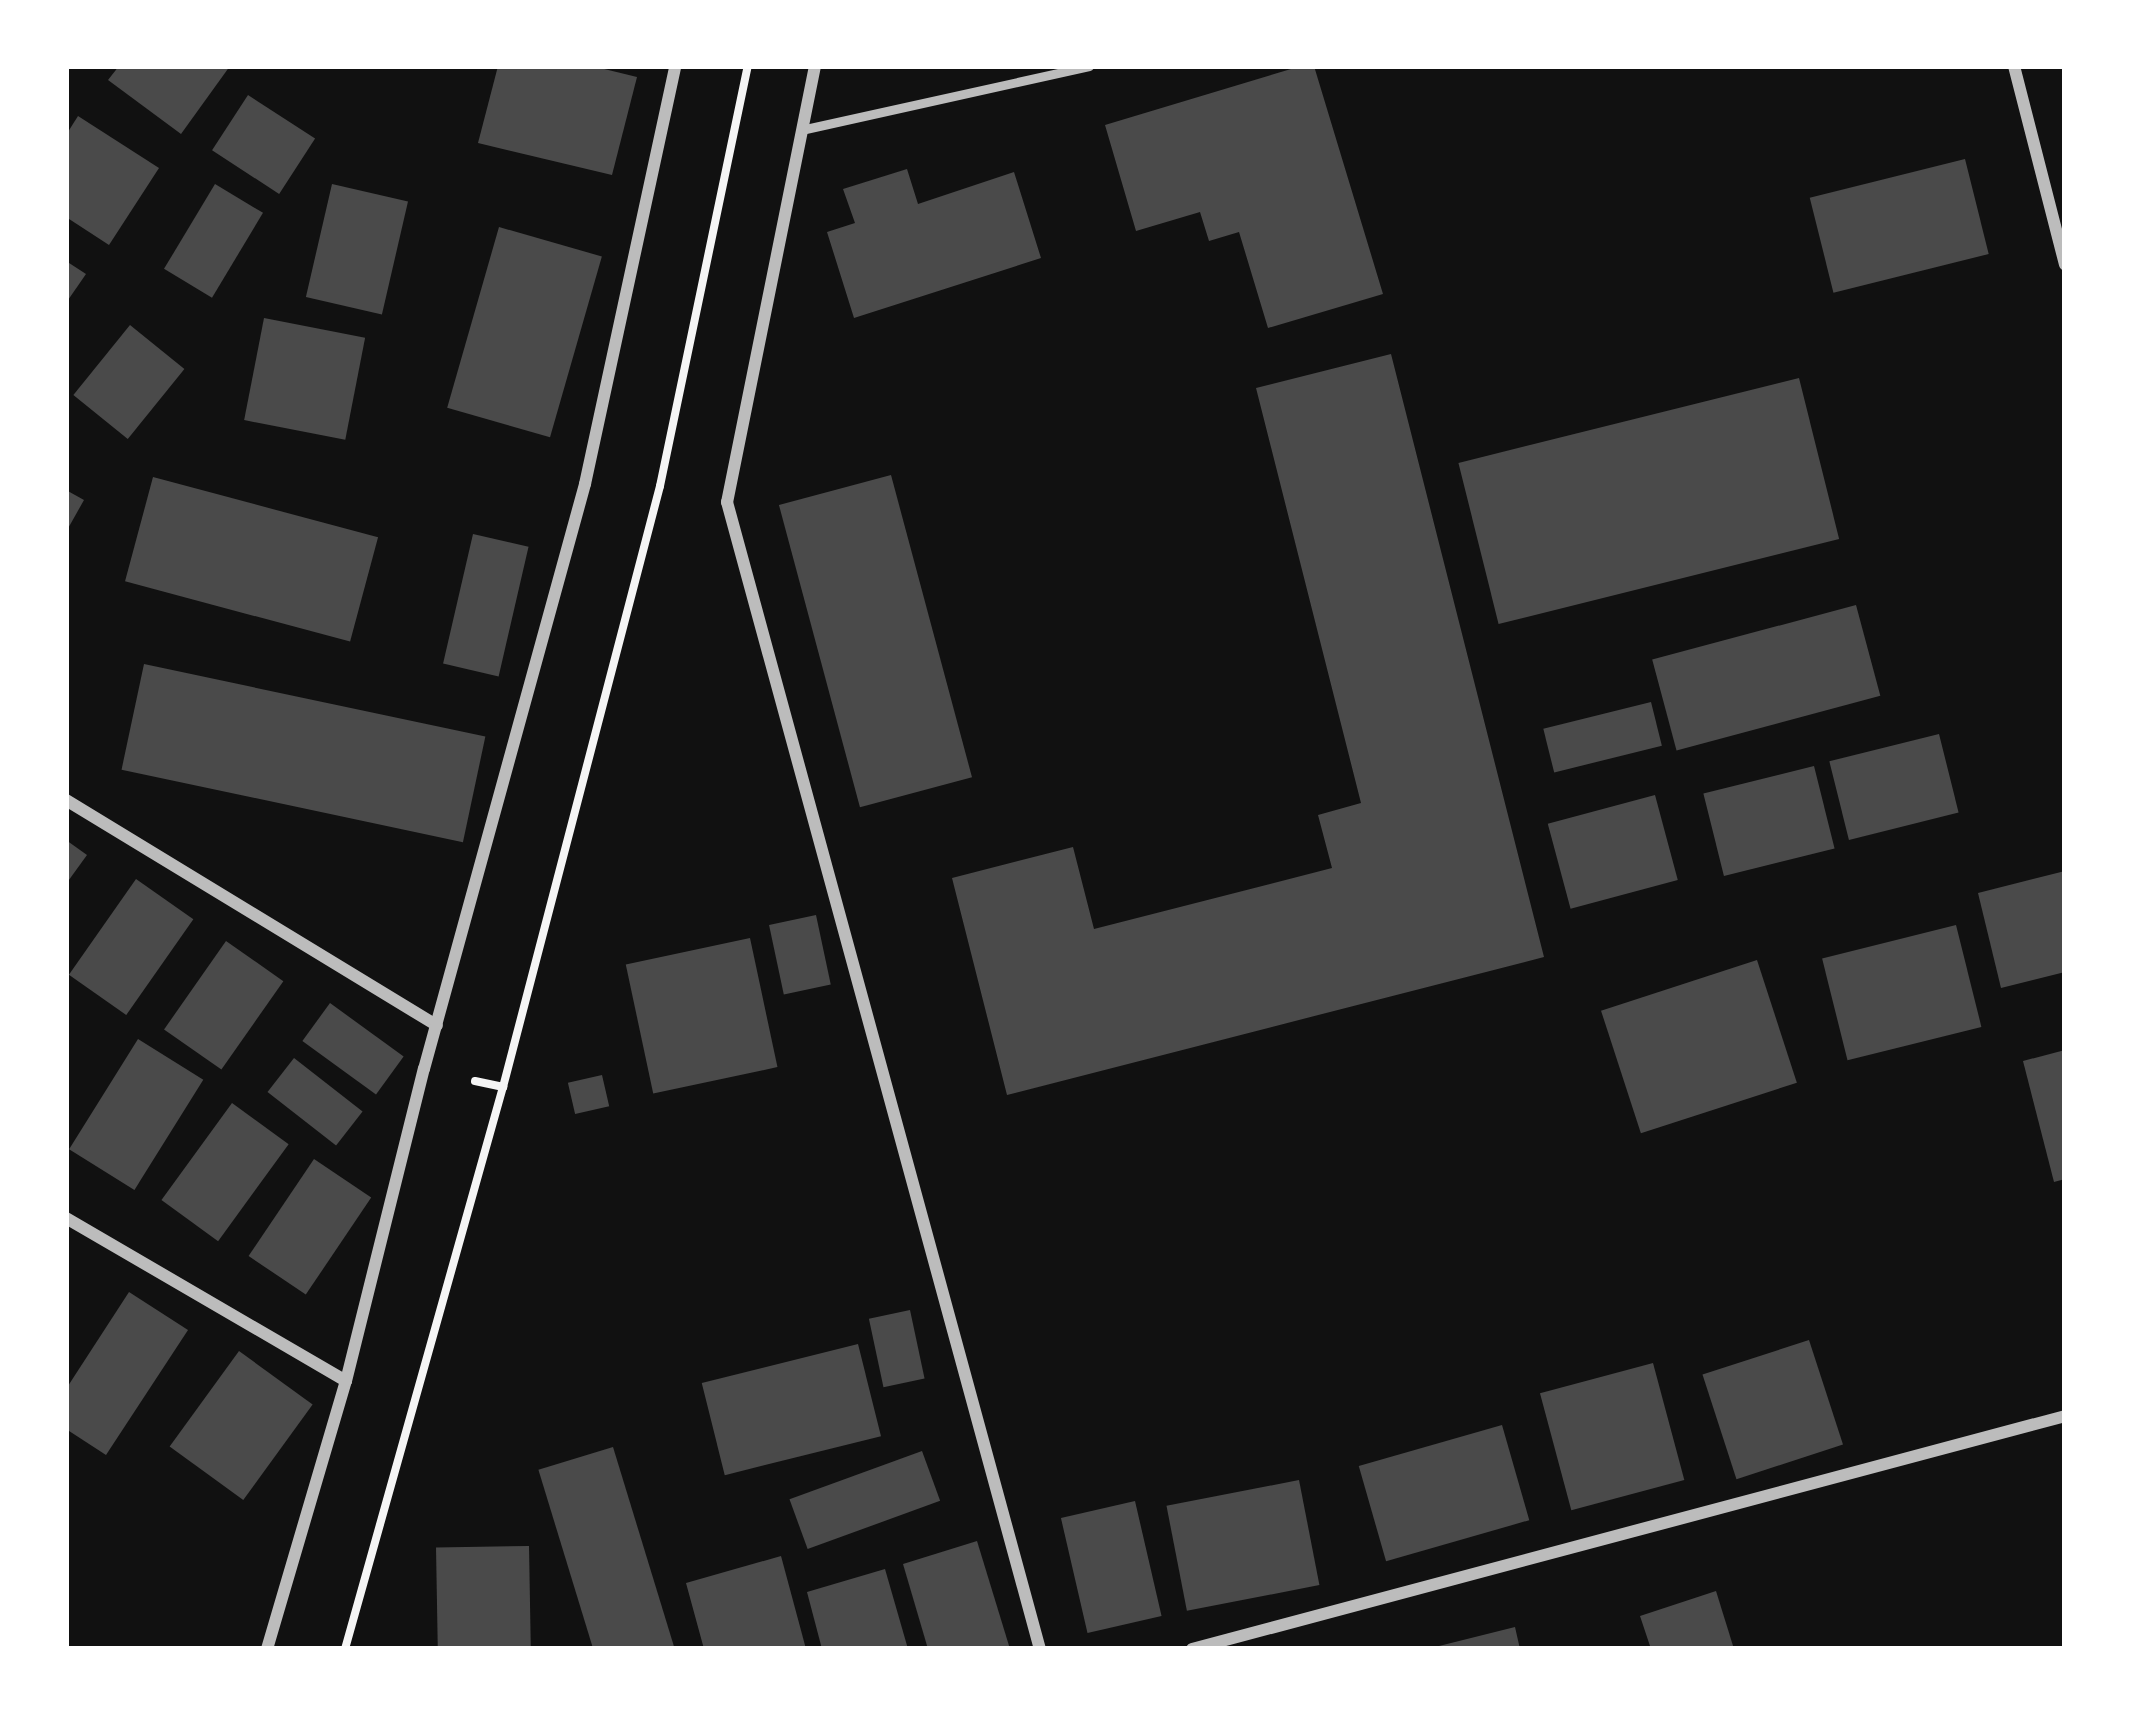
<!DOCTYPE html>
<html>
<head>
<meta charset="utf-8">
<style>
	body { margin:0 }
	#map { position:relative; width:2131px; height:1715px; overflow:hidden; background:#111; font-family:Spectral,serif }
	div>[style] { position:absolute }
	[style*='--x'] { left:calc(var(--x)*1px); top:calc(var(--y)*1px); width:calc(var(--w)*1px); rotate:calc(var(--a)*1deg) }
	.building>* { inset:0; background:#4a4a4a; transform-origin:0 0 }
	.path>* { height:8px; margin:-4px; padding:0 4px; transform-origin:4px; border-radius:4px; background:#f5f5f5 }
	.service>* { height:9px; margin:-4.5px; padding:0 4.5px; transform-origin:4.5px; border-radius:4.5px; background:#bcbcbc }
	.minor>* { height:12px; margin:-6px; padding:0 6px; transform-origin:6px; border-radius:6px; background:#bcbcbc }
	span { translate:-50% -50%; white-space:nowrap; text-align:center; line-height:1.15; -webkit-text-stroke:9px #fff; paint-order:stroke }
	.frame { position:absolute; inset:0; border:69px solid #fff; pointer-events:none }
</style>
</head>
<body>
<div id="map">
	<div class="building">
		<div style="clip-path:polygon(119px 66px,230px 66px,181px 134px,108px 80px)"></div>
		<div style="clip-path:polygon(498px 66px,592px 66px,637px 77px,612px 175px,478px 143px)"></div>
		<div style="clip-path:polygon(1301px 66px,1314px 66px,1383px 294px,1268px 328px,1239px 232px,1209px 241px,1200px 212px,1136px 231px,1105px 125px)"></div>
		<div style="left:248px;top:95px;width:80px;height:66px;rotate:33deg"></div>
		<div style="clip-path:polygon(78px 116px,159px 168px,109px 245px,66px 217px,66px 135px)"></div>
		<div style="left:1965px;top:159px;width:98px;height:160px;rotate:76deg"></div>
		<div style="clip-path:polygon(907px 169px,918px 204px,1014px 172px,1041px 258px,854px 318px,827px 232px,855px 223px,843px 189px)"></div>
		<div style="left:215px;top:184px;width:56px;height:99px;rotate:31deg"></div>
		<div style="left:332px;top:184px;width:78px;height:116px;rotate:13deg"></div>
		<div style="left:499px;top:227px;width:107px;height:188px;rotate:16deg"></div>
		<div style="clip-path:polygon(66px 261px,86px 274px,66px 303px)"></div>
		<div style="left:264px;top:318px;width:103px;height:104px;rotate:11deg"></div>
		<div style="left:130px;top:325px;width:70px;height:90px;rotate:39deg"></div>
		<div style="clip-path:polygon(1391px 354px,1544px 957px,1007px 1095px,952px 878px,1073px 847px,1094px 929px,1332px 868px,1318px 815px,1361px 803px,1256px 388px)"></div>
		<div style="left:1799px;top:378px;width:166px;height:351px;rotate:76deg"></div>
		<div style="left:891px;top:475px;width:313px;height:116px;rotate:75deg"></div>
		<div style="left:153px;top:477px;width:233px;height:108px;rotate:15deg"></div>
		<div style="clip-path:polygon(66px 490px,84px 500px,66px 532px)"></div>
		<div style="left:473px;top:534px;width:57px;height:133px;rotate:13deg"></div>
		<div style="left:1856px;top:605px;width:94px;height:211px;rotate:75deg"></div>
		<div style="left:144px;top:664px;width:349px;height:108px;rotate:12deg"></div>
		<div style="left:1651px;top:702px;width:45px;height:111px;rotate:76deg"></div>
		<div style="left:1939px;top:734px;width:81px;height:113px;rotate:76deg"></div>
		<div style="left:1814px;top:766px;width:85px;height:114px;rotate:76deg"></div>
		<div style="left:1655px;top:795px;width:88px;height:111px;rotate:75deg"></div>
		<div style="clip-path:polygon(66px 840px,87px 855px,66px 884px)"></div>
		<div style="clip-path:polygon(2065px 871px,2065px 972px,2001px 988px,1978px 893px)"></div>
		<div style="left:136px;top:879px;width:70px;height:117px;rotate:35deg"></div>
		<div style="left:816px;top:915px;width:71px;height:48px;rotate:78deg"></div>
		<div style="left:1956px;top:925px;width:105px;height:138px;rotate:76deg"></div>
		<div style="left:750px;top:938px;width:132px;height:127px;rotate:78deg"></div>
		<div style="left:226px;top:941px;width:70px;height:108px;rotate:35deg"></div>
		<div style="left:1757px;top:960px;width:129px;height:164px;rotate:72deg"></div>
		<div style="left:330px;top:1003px;width:91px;height:47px;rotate:36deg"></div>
		<div style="left:138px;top:1039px;width:77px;height:130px;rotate:32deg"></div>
		<div style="clip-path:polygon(2065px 1050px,2065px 1179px,2054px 1182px,2023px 1061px)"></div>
		<div style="left:294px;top:1058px;width:87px;height:43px;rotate:38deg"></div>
		<div style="left:602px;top:1075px;width:32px;height:35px;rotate:77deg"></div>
		<div style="left:232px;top:1103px;width:70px;height:120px;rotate:36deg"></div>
		<div style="left:314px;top:1159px;width:69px;height:117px;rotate:34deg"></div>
		<div style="clip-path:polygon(129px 1292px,188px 1330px,106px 1455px,66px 1429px,66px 1389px)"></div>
		<div style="left:910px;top:1310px;width:70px;height:42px;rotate:78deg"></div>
		<div style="left:1809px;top:1340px;width:110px;height:112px;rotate:72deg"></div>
		<div style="left:858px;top:1344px;width:95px;height:161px;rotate:76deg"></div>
		<div style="left:239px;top:1351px;width:91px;height:118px;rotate:36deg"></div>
		<div style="left:1653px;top:1363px;width:121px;height:117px;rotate:75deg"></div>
		<div style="left:1502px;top:1425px;width:99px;height:149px;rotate:74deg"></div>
		<div style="left:613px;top:1447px;width:212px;height:78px;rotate:73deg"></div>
		<div style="left:922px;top:1451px;width:53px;height:141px;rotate:70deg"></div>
		<div style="left:1299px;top:1480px;width:107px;height:135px;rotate:79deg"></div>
		<div style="left:1135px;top:1501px;width:118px;height:76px;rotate:77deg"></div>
		<div style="clip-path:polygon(977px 1541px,1010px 1649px,928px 1649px,903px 1564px)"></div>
		<div style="left:529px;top:1546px;width:103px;height:93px;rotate:89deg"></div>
		<div style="clip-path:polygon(781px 1556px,806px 1649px,704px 1649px,686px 1583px)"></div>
		<div style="clip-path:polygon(885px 1569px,908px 1649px,822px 1649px,807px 1592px)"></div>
		<div style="clip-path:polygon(1716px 1591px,1734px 1649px,1651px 1649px,1640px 1616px)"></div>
		<div style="clip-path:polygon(1515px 1627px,1520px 1649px,1435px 1649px,1435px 1647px)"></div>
	</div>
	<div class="path">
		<div style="--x:475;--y:1081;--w:29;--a:12"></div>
		<div style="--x:345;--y:1649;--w:584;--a:-74.3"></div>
		<div style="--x:503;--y:1087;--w:621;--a:-75.36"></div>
		<div style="--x:660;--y:486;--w:429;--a:-78.2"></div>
	</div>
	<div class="service">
		<div style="--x:801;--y:130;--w:295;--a:-12.5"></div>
	</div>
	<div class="minor">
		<div style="--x:815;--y:66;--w:445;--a:101.4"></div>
		<div style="--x:727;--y:502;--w:1189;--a:74.74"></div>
		<div style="--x:2014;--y:66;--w:205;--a:75.6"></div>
		<div style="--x:66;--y:800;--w:434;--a:31.3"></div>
		<div style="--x:66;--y:1218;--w:324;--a:30.2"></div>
		<div style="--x:267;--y:1649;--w:279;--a:-73.6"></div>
		<div style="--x:346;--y:1381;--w:322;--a:-76"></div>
		<div style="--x:424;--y:1069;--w:607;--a:-74.61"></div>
		<div style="--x:585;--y:484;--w:428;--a:-77.8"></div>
		<div style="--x:1192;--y:1649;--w:904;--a:-14.94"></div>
	</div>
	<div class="frame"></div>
</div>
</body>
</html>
